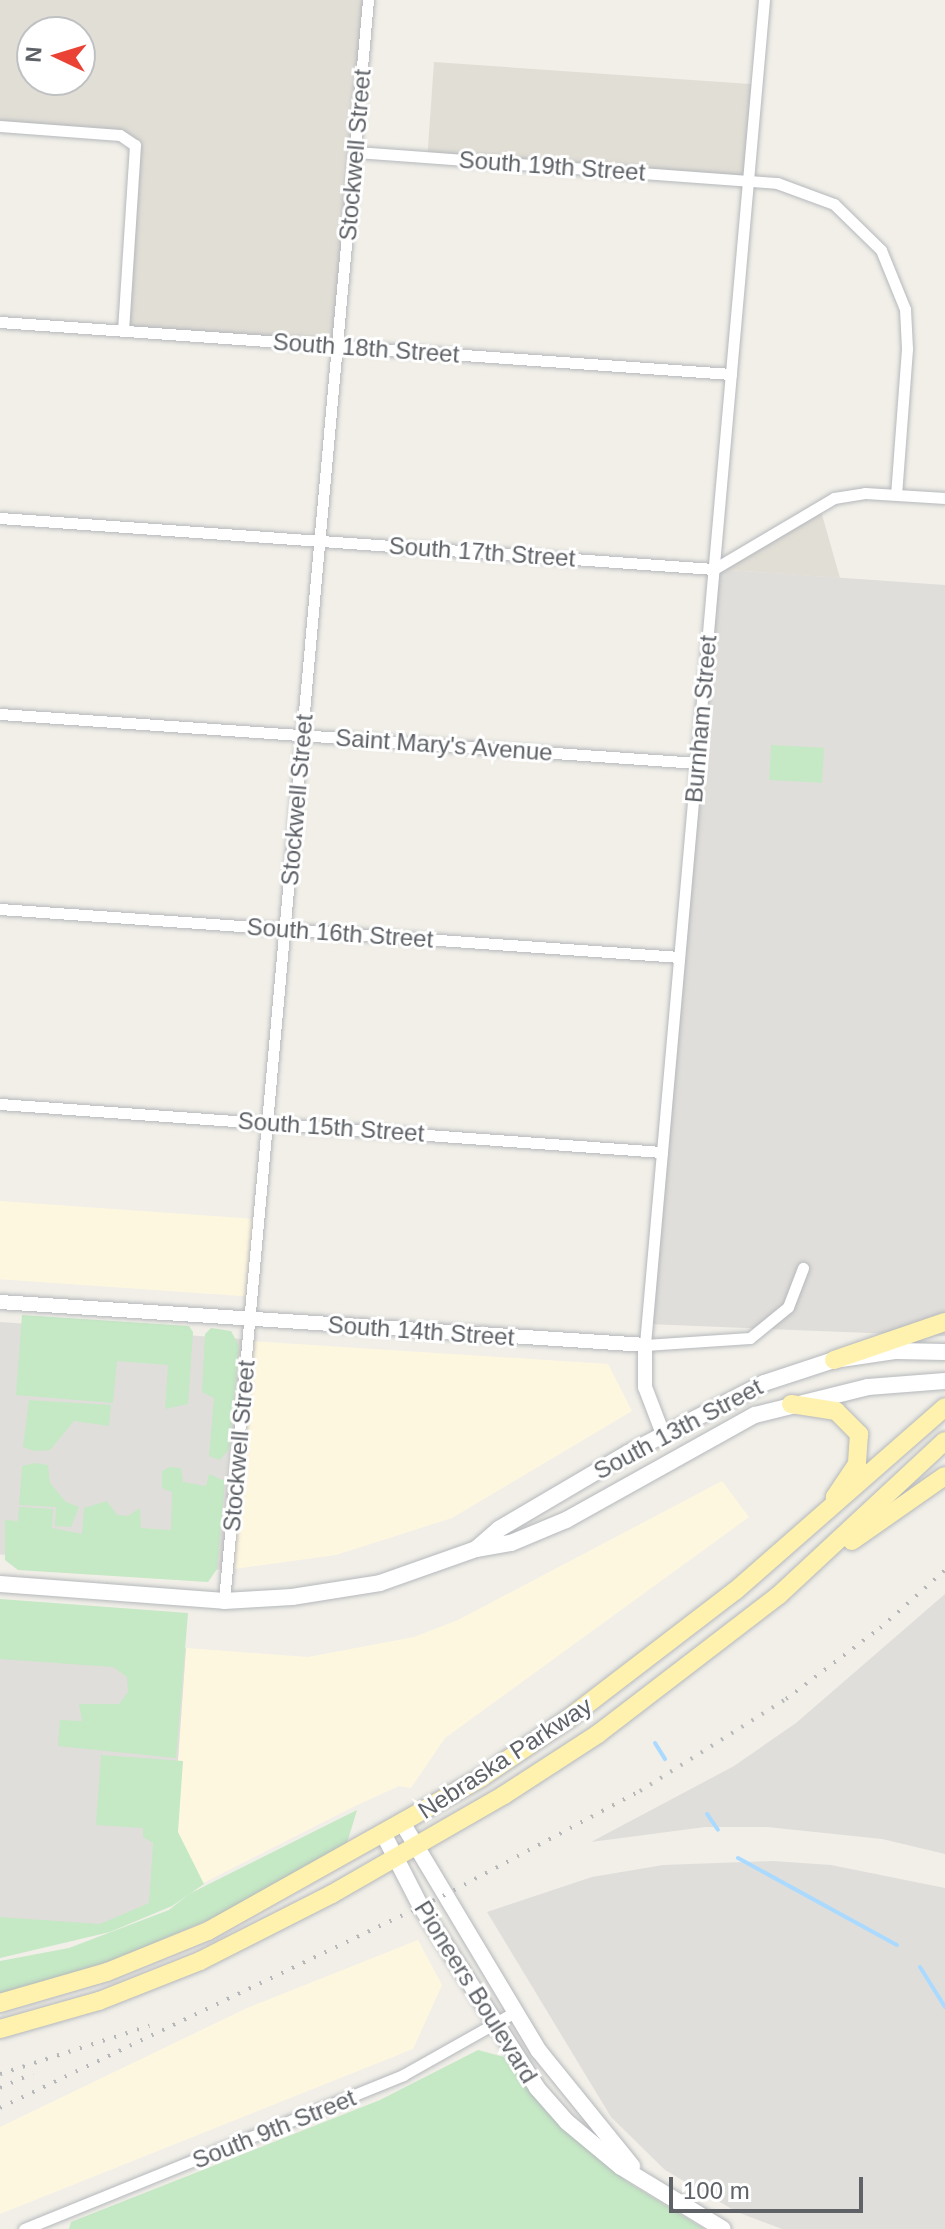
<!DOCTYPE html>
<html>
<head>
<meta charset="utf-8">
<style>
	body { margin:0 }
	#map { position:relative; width:945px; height:2229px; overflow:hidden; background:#f1efe8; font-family:Arial,sans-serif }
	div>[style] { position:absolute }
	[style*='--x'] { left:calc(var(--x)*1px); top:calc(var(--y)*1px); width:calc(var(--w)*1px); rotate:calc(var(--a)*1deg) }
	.commercial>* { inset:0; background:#fef7e0; transform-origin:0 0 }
	.industrial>* { inset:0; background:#e0deda; transform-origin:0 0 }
	.education>* { inset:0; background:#e1ded6; transform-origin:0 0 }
	.green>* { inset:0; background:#c5e8c5; transform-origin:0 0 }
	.stream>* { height:4px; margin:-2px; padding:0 2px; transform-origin:2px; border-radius:2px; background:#aadaff }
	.roads { filter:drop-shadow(0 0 2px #b5b8bc) drop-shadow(0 0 2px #b5b8bc) }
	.minor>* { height:11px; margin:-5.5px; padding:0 5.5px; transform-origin:5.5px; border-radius:5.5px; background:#fff }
	.tertiary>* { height:14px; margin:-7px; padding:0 7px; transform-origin:7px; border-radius:7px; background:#fff }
	.secondary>* { height:16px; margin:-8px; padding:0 8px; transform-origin:8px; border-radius:8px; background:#fff }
	.primary>* { height:18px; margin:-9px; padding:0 9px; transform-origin:9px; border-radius:9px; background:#fff2af }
	.rail>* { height:4px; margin-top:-2px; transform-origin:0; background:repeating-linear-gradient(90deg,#b6b7b8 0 2px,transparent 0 12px) }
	span { translate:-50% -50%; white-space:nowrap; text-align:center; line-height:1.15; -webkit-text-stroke:6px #fff; paint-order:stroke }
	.street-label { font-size:24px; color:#5f6368 }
	.north { position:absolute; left:16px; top:16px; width:80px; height:80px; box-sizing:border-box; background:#fff; border:2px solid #bfc1c3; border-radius:50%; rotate:274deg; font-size:22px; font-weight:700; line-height:32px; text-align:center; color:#5f6368 }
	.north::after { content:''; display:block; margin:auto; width:28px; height:36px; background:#ea4335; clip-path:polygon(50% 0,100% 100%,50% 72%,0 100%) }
	.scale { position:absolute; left:669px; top:2177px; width:194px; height:36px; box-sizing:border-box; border:4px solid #5f6368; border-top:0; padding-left:10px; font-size:24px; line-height:28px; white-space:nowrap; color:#5f6368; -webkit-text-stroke:6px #fff; paint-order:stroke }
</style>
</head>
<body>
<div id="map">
	<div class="commercial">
		<div style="left:0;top:1201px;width:261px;height:78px;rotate:4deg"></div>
		<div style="clip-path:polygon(249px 1341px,608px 1364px,632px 1411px,452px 1518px,336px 1555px,227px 1570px)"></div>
		<div style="clip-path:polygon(722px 1481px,749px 1517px,445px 1738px,411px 1788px,399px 1786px,353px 1807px,168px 1901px,186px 1648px,308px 1657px,414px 1637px,458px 1620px)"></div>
		<div style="clip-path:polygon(418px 1940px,442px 1985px,413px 2049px,0 2214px,0 2127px,247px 2008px)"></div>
	</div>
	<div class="industrial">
		<div style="clip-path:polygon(714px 569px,945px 585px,945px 1336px,647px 1324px)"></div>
		<div style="left:0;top:1322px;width:250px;height:232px;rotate:4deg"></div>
		<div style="clip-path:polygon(945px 1594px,945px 1854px,882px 1839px,767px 1827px,705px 1827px,591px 1842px,734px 1766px,796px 1723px)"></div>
		<div style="clip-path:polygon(0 1629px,186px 1648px,168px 1901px,117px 1927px,0 1956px)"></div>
		<div style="clip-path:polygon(773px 1861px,831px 1865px,945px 1888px,945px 2229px,782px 2229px,737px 2212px,665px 2170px,611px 2117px,487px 1912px,592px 1877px,663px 1865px)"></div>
	</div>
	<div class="education">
		<div style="clip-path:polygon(evenodd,0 0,368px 0,338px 346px,123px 331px,131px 141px,0 126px,0 0,32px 32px,80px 32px,80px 80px,32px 80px,32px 32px)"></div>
		<div style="left:434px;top:62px;width:324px;height:95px;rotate:4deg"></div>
		<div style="clip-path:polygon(819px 504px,840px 578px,714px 569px)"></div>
	</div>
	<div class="green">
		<div style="left:771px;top:745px;width:53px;height:35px;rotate:3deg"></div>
		<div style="clip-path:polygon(22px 1315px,189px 1326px,193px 1332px,188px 1404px,165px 1409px,168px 1365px,117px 1361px,113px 1403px,16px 1395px)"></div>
		<div style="clip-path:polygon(211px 1328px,231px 1331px,239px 1346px,229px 1449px,220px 1460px,209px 1456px,214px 1398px,202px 1392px,205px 1334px)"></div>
		<div style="clip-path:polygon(29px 1400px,111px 1405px,109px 1426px,74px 1421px,50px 1450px,34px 1451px,23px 1447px)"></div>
		<div style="clip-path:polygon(35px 1463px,48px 1465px,50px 1483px,66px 1502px,79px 1507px,71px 1527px,55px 1526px,56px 1507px,19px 1505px,22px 1466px)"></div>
		<div style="clip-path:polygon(170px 1467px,181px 1468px,183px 1482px,206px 1486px,209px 1474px,225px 1481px,217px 1569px,208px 1582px,18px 1570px,5px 1560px,5px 1520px,18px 1521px,19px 1507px,53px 1509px,52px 1528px,82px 1534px,84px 1508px,107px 1501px,117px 1515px,128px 1516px,140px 1508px,141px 1528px,171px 1530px,172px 1492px,162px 1488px,162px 1471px)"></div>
		<div style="clip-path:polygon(0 1599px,188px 1613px,176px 1758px,58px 1746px,60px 1720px,82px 1721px,79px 1704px,119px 1704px,128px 1692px,127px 1677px,113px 1667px,0 1659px)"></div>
		<div style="clip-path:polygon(101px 1755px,183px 1761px,178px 1832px,204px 1884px,172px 1906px,110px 1932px,0 1958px,0 1917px,100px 1924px,149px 1903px,153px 1843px,143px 1837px,143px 1828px,96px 1825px)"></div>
		<div style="clip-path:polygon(357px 1810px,347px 1843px,234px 1909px,114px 1960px,0 1995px,0 1961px,69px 1948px,169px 1910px,189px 1894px)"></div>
		<div style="clip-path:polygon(478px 2050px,504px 2057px,542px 2104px,626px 2181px,704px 2229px,69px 2229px,71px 2222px,380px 2100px)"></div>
	</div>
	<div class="stream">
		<div style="--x:655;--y:1743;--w:19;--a:58"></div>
		<div style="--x:707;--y:1814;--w:19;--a:55"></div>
		<div style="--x:738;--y:1858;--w:181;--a:28.7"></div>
		<div style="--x:920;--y:1967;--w:47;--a:58"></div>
	</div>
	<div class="roads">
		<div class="minor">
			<div style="--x:764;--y:0;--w:1350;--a:95.06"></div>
			<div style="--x:645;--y:1345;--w:105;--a:-3.8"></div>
			<div style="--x:750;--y:1338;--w:49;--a:-39.2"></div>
			<div style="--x:788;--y:1307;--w:42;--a:-69"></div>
			<div style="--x:0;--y:126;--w:120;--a:4.3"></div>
			<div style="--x:120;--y:135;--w:18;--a:34"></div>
			<div style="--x:135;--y:145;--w:186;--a:93.7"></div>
			<div style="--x:355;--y:152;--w:423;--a:4.2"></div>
			<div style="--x:777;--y:183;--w:61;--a:20.2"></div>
			<div style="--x:834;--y:204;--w:66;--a:44.4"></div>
			<div style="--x:881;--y:250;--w:64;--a:67.9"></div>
			<div style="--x:905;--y:309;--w:40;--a:87.1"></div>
			<div style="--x:907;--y:349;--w:145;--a:94.3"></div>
			<div style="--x:0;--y:322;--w:733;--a:4.07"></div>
			<div style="--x:0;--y:518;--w:716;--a:4.09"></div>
			<div style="--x:714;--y:569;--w:139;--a:-30.6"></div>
			<div style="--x:834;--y:498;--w:31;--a:-9"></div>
			<div style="--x:865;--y:493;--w:80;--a:3.6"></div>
			<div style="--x:0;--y:714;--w:699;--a:4.02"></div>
			<div style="--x:0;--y:909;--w:681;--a:4.04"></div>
			<div style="--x:0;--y:1104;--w:664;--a:4.15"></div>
			<div style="--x:224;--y:1601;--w:1607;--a:-84.86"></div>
			<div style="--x:24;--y:2229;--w:409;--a:-22.1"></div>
			<div style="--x:403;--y:2075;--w:129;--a:-29.4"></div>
		</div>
		<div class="tertiary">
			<div style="--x:0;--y:1302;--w:646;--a:3.81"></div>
			<div style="--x:645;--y:1345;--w:42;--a:90"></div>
			<div style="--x:645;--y:1387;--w:50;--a:69"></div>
		</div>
		<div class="secondary">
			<div style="--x:476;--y:1549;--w:30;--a:-41"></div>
			<div style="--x:499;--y:1529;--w:150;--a:-30.5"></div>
			<div style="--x:628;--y:1453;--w:153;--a:-27.2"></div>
			<div style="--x:764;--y:1383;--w:74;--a:-18.2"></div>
			<div style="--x:834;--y:1360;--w:63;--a:-8.3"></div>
			<div style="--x:896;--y:1351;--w:49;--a:1.2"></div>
			<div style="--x:0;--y:1584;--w:225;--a:4.3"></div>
			<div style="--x:224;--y:1601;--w:68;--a:-3.4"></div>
			<div style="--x:292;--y:1597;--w:89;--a:-9"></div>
			<div style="--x:380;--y:1583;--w:102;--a:-19.5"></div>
			<div style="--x:476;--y:1549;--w:36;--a:-10"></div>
			<div style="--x:511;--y:1543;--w:60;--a:-22.7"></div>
			<div style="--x:566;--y:1520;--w:216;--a:-29.1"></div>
			<div style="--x:755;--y:1415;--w:116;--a:-13.9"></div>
			<div style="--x:868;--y:1387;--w:77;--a:-4.5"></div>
			<div style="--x:403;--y:1824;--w:265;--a:59.1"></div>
			<div style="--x:539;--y:2051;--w:148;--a:51"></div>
			<div style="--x:384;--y:1835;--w:81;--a:62.8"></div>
			<div style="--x:421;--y:1907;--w:215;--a:57.3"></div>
			<div style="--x:537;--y:2088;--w:45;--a:48.6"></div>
			<div style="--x:567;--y:2122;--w:70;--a:39.8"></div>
			<div style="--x:621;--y:2167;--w:119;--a:31.3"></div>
		</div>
		<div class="primary">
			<div style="--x:834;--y:1360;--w:117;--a:-18.9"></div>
			<div style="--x:791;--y:1404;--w:46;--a:8.8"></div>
			<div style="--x:836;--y:1411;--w:33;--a:45"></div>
			<div style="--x:859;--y:1434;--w:30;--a:94"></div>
			<div style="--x:857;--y:1464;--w:40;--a:124"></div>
			<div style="--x:852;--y:1541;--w:113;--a:-35"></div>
			<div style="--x:0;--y:2003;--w:111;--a:-16.2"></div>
			<div style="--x:107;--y:1972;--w:109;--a:-22.1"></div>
			<div style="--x:208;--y:1931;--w:314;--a:-29.3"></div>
			<div style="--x:482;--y:1777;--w:104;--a:-34"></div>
			<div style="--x:568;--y:1719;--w:210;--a:-37.5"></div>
			<div style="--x:735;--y:1591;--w:279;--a:-41.2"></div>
			<div style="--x:0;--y:2029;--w:103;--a:-15.8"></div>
			<div style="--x:99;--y:2001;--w:109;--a:-21.6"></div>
			<div style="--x:200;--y:1961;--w:148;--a:-26.9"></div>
			<div style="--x:332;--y:1894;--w:198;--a:-29.9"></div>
			<div style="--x:504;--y:1795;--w:112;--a:-33"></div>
			<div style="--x:598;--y:1734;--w:228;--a:-37.5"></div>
			<div style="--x:779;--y:1595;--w:226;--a:-42.9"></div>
		</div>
	</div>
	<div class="rail">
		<div style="--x:0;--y:2074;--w:157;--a:-17.9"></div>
		<div style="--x:0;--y:2088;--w:36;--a:-24"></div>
		<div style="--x:0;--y:2108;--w:491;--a:-25.6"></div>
		<div style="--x:443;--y:1896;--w:223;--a:-28.1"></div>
		<div style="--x:640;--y:1791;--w:173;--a:-32.2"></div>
		<div style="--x:786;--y:1699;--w:118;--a:-37.1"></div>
		<div style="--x:880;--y:1628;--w:87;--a:-41.7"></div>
	</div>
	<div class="street-label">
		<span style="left:355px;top:155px;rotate:-85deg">Stockwell Street</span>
		<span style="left:552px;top:166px;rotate:4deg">South 19th Street</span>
		<span style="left:366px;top:348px;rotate:4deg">South 18th Street</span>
		<span style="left:482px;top:552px;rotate:4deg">South 17th Street</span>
		<span style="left:701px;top:719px;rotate:-85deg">Burnham Street</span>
		<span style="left:444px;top:745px;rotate:4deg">Saint Mary's Avenue</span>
		<span style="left:297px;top:800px;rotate:-85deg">Stockwell Street</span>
		<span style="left:340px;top:933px;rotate:4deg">South 16th Street</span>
		<span style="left:331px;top:1127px;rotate:4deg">South 15th Street</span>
		<span style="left:421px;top:1331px;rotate:4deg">South 14th Street</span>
		<span style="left:678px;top:1429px;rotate:-28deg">South 13th Street</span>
		<span style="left:239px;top:1446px;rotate:-85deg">Stockwell Street</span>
		<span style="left:505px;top:1758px;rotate:-33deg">Nebraska Parkway</span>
		<span style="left:476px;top:1992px;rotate:58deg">Pioneers Boulevard</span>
		<span style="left:274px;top:2129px;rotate:-22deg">South 9th Street</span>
	</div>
	<div class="north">N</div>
	<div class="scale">100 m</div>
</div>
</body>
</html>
